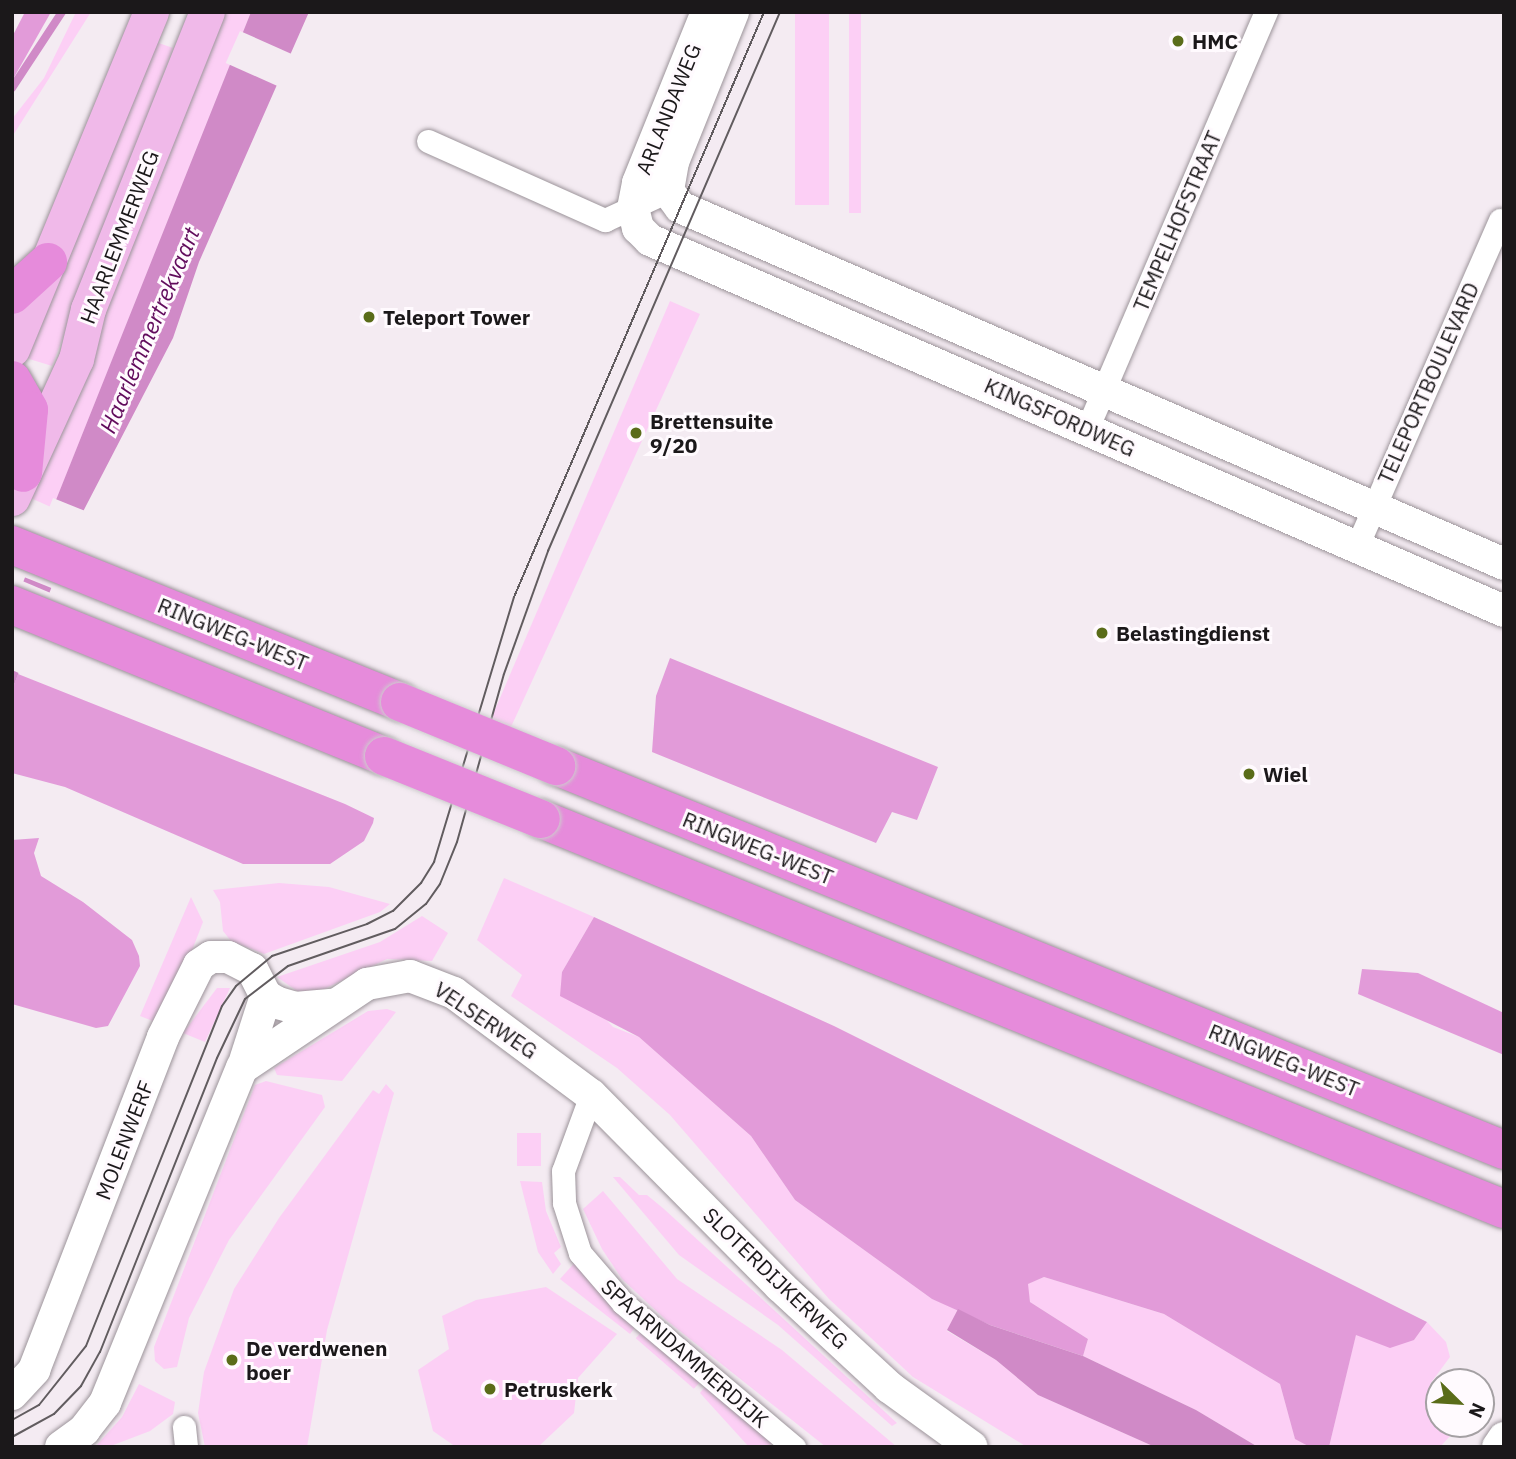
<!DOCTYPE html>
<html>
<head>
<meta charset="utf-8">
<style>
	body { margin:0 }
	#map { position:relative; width:1516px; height:1459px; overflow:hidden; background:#f4ebf2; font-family:"IBM Plex Sans",sans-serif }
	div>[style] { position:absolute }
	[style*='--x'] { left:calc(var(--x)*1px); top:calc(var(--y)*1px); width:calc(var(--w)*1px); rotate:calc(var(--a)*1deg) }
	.green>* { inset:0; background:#fccff5; transform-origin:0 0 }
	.forest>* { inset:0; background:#e29bd9 }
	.water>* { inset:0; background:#d08ac7 }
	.pier>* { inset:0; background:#f4ebf2; transform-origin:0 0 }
	.stream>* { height:8px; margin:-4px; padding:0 4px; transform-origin:4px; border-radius:4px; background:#d08ac7 }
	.roads { filter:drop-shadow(0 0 2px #9c949a) drop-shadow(0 0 2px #9c949a) }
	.street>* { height:23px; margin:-11.5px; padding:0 11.5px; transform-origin:11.5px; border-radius:11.5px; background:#fff }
	.secondary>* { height:32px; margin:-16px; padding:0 16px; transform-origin:16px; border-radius:16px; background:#fff }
	.primary>* { height:35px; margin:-17.5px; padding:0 17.5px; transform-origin:17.5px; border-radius:17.5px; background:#f0b9e9 }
	.highway>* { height:38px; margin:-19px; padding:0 19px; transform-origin:19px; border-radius:19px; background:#e68bdb }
	.tram>* { height:2px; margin:-1px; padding:0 1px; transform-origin:1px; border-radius:1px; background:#615c5f }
	.bridges { filter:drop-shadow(0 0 2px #cdcccd) drop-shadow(0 0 2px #cdcccd) }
	.highway-bridge>* { height:38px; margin:-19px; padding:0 19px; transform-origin:19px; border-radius:19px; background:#e68bdb }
	.dots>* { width:19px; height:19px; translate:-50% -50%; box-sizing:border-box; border:4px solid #fffafe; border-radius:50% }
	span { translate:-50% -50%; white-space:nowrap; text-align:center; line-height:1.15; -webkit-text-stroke:6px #fffafe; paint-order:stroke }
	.poi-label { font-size:21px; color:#1b181a; font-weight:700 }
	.left { translate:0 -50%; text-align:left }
	.street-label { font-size:21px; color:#1b181a }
	.water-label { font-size:23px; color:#610b5c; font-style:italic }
	.frame { position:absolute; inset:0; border:14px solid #1b181a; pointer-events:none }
	.north { position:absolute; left:1425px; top:1368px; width:70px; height:70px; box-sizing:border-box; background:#fffafe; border:2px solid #a4a0a3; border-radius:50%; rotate:114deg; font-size:19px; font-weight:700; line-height:28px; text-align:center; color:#1b181a }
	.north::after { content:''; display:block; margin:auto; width:24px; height:32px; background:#5a6c19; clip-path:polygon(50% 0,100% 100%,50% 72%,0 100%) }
</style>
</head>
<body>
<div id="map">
	<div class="green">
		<div style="clip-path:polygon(76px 12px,91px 12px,12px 137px,12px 119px,44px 78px)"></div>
		<div style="clip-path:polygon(223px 12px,251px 12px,53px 508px,24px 495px)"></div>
		<div style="left:795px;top:12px;width:34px;height:193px"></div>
		<div style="left:849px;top:12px;width:12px;height:201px"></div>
		<div style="clip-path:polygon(153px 41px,173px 48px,52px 366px,23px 357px)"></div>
		<div style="clip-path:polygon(670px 301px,700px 314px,511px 727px,488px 726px)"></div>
		<div style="clip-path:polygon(504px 878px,594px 917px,562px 972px,613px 1027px,639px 1037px,751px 1136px,795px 1200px,932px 1299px,958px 1309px,947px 1331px,996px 1360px,1038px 1395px,1155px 1447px,1027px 1447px,913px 1377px,829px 1299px,670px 1115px,617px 1068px,511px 996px,522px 975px,477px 940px)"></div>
		<div style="clip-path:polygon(279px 883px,329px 887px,390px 904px,380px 912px,264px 954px,231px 941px,223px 931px,220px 902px,213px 890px)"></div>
		<div style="clip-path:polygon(191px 897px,203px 922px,163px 1025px,140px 1016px)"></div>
		<div style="clip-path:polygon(422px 916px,448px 933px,432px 961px,387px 959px,318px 992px,300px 993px,277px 977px,380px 942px)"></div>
		<div style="clip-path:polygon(217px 988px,230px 988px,205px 1042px,183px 1033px)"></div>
		<div style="clip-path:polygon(387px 1009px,396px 1012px,342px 1081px,277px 1075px,274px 1068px,368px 1011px)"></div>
		<div style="clip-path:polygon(266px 1081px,322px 1095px,325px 1107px,229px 1240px,189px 1318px,177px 1367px,164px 1369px,155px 1361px,154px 1347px,255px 1085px)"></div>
		<div style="clip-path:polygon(386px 1084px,394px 1093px,327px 1330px,307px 1447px,205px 1447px,198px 1413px,204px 1372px,234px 1289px,279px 1218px,373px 1090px,379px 1094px)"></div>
		<div style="left:541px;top:1133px;width:33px;height:24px;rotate:90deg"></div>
		<div style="clip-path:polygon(613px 1177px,620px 1177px,639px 1195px,647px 1195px,664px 1209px,897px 1423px,892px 1426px,778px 1325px,679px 1255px)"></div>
		<div style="clip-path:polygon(520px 1181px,542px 1182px,546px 1211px,561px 1247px,554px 1253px,561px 1264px,553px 1274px,538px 1252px)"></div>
		<div style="clip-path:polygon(603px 1191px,677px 1279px,782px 1350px,897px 1447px,826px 1447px,666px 1320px,622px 1279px,602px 1249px,583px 1209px)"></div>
		<div style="clip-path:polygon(577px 1260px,636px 1326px,630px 1334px,560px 1279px)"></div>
		<div style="clip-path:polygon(1044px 1277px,1164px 1314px,1280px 1384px,1295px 1438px,1310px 1447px,1258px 1447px,1196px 1410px,1083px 1356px,1088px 1339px,1030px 1302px,1027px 1284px)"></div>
		<div style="clip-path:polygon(546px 1287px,617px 1334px,578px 1378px,574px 1413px,538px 1447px,456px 1447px,433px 1431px,418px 1370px,449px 1349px,442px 1316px,476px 1300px)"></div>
		<div style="clip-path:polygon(1427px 1322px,1446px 1342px,1450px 1357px,1430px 1384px,1439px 1391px,1439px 1424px,1461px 1424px,1440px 1447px,1329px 1447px,1356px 1334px,1414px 1340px)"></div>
		<div style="left:643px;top:1330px;width:77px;height:11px;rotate:41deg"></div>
		<div style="clip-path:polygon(139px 1384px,175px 1402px,173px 1414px,150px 1431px,108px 1447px,95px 1447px,122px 1417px)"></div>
		<div style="clip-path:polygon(707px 1384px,775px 1440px,767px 1447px,749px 1447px,700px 1393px)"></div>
	</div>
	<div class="forest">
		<div style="clip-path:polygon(25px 12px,51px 12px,12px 81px,12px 37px)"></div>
		<div style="clip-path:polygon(670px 658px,938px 767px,917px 820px,892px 812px,876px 843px,652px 752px,656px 696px)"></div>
		<div style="clip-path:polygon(18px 674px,345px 804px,374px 818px,373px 823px,364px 841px,330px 864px,243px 864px,65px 787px,12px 773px,12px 690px)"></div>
		<div style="clip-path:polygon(39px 838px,34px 853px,41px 876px,83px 902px,132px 940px,139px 956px,140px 966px,108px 1026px,96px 1028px,12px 1004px,12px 840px)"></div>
		<div style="clip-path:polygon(594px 917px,834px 1026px,1427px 1322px,1414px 1340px,1390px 1348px,1356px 1335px,1329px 1447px,1310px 1447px,1295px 1439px,1280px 1384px,1164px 1314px,1044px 1277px,1028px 1284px,1030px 1302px,1088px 1339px,1083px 1356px,990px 1325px,932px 1299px,795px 1200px,751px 1136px,639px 1037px,560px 996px,562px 972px)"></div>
		<div style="clip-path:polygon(1362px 969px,1418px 973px,1504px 1013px,1504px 1055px,1358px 994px)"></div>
	</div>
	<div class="water">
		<div style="clip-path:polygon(251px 12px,309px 12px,199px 262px,173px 338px,74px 529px,12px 690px,12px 610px)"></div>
		<div style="clip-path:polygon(958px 1309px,990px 1325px,1083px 1356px,1196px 1410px,1258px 1447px,1155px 1447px,1038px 1395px,996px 1360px,947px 1330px)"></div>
	</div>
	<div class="pier">
		<div style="left:240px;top:31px;width:59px;height:35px;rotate:24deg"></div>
		<div style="left:53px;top:498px;width:37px;height:84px;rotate:22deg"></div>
		<div style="clip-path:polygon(20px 580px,53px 594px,21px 674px,12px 670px,12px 600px)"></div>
	</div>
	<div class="stream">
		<div style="--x:12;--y:88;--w:91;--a:-56.7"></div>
	</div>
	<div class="roads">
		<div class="street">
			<div style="--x:428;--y:141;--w:194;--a:24.1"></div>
			<div style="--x:605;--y:220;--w:69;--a:-24.7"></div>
			<div style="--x:1087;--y:429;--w:454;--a:-66.8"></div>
			<div style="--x:1357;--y:546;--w:356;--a:-66.3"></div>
			<div style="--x:591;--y:1095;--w:81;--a:110.2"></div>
			<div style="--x:563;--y:1171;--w:32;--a:88"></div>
			<div style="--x:564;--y:1203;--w:52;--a:72.3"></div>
			<div style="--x:580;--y:1253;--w:66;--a:49.3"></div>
			<div style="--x:623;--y:1303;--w:224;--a:40.1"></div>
			<div style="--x:184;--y:1427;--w:20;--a:84"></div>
		</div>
		<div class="secondary">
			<div style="--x:707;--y:12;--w:184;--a:112"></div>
			<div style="--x:638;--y:183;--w:25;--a:101"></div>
			<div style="--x:633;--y:208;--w:21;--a:76"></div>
			<div style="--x:638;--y:228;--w:17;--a:45"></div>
			<div style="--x:650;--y:240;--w:931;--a:23.48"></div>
			<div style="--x:733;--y:12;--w:162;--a:111.8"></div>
			<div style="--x:673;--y:162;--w:29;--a:100"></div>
			<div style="--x:668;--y:191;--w:20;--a:53"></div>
			<div style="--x:680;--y:207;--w:898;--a:23.42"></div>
			<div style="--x:243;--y:1067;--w:75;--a:-72.1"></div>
			<div style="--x:12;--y:1394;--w:33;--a:-47"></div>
			<div style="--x:34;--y:1370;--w:357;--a:-68.8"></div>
			<div style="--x:163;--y:1037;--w:80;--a:-63.4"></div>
			<div style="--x:199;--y:965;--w:14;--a:-34"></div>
			<div style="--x:211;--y:957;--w:17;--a:0"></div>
			<div style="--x:228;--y:957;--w:27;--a:27"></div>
			<div style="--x:252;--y:969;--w:30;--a:63"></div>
			<div style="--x:266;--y:996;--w:14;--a:30"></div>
			<div style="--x:278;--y:1003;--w:18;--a:16"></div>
			<div style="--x:295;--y:1008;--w:38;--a:-5"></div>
			<div style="--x:61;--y:1447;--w:29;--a:-36"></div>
			<div style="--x:84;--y:1430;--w:34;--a:-52"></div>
			<div style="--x:105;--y:1403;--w:362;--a:-67.8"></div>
			<div style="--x:242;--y:1068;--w:151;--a:-33.9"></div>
			<div style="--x:367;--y:984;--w:44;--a:-10.5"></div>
			<div style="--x:410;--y:976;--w:47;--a:21.1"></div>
			<div style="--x:454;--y:993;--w:171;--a:36.7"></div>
			<div style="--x:591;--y:1095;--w:269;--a:45.3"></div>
			<div style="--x:780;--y:1286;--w:149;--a:42.8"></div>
			<div style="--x:889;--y:1387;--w:102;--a:35.9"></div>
			<div style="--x:1498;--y:1447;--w:11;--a:-56"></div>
		</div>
		<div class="primary">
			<div style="--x:12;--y:349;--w:365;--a:-67.6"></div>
			<div style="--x:12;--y:498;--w:153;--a:-65.3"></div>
			<div style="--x:76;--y:359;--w:51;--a:-76.5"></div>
			<div style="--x:88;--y:309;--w:320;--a:-68.2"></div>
		</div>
		<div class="highway">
			<div style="--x:12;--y:295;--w:49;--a:-42.5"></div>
			<div style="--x:12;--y:380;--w:34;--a:60"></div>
			<div style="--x:29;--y:410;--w:63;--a:95.4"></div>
			<div style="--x:12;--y:545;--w:419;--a:22"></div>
			<div style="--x:12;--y:605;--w:401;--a:22.1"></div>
			<div style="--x:556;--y:766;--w:1023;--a:22.05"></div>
			<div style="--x:541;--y:819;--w:1039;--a:22.05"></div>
		</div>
	</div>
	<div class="tram">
		<div style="--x:12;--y:1420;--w:31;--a:-29"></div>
		<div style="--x:39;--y:1405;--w:75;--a:-51.5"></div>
		<div style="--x:86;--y:1346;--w:366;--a:-68.2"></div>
		<div style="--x:222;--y:1006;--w:24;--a:-55"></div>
		<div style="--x:236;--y:986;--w:47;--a:-39.8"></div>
		<div style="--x:272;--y:956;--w:100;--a:-18.6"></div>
		<div style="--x:367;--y:924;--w:29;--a:-27"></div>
		<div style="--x:393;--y:911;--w:40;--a:-45"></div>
		<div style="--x:421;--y:883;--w:25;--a:-58"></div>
		<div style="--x:434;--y:862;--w:277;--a:-73.2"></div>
		<div style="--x:514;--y:597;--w:636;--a:-66.86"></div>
		<div style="--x:12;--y:1437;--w:48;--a:-28.7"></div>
		<div style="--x:54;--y:1414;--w:39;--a:-46"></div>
		<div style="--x:81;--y:1386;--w:39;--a:-61"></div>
		<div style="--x:100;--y:1352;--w:316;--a:-68.3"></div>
		<div style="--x:217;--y:1058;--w:65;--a:-64.6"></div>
		<div style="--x:245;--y:999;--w:54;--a:-37.5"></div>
		<div style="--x:288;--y:966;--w:113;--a:-19.1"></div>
		<div style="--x:395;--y:929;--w:40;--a:-39"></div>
		<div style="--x:426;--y:904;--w:24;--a:-55"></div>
		<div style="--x:440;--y:884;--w:45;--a:-68"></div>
		<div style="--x:457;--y:842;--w:174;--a:-74.4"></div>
		<div style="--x:504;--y:674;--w:131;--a:-70.3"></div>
		<div style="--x:548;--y:551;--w:587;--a:-66.71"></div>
	</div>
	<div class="bridges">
		<div class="highway-bridge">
			<div style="--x:400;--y:702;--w:169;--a:22.3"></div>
			<div style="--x:384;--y:756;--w:169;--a:21.9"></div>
		</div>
	</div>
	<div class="dots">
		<div style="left:1178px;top:41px;background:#5a6c19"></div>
		<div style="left:369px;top:317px;background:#5a6c19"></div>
		<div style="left:636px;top:433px;background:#5a6c19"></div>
		<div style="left:1102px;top:633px;background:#5a6c19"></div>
		<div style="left:1249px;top:774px;background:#5a6c19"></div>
		<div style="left:232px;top:1360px;background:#5a6c19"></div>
		<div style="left:490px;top:1389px;background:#5a6c19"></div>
	</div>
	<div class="poi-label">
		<span class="left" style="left:1192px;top:41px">HMC</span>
		<span class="left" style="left:383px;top:317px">Teleport Tower</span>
		<span class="left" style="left:650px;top:433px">Brettensuite<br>9/20</span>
		<span class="left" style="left:1116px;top:633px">Belastingdienst</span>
		<span class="left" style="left:1263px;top:774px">Wiel</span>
		<span class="left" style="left:246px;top:1360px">De verdwenen<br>boer</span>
		<span class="left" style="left:504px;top:1389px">Petruskerk</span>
	</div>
	<div class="street-label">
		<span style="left:668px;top:109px;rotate:-68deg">ARLANDAWEG</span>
		<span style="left:1177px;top:221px;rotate:-67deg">TEMPELHOFSTRAAT</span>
		<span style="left:119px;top:237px;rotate:-69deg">HAARLEMMERWEG</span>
		<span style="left:1428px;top:383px;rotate:-66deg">TELEPORTBOULEVARD</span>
		<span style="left:1060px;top:417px;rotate:24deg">KINGSFORDWEG</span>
		<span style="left:233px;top:634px;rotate:22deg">RINGWEG-WEST</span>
		<span style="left:758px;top:848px;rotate:22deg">RINGWEG-WEST</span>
		<span style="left:486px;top:1020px;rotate:34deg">VELSERWEG</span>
		<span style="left:1284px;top:1060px;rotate:22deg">RINGWEG-WEST</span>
		<span style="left:124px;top:1140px;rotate:-69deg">MOLENWERF</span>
		<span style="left:776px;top:1278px;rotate:44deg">SLOTERDIJKERWEG</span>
		<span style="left:685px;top:1353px;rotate:41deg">SPAARNDAMMERDIJK</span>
	</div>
	<div class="water-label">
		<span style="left:149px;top:330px;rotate:-67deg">Haarlemmertrekvaart</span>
	</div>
	<div class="frame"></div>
	<div class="north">N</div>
</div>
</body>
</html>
